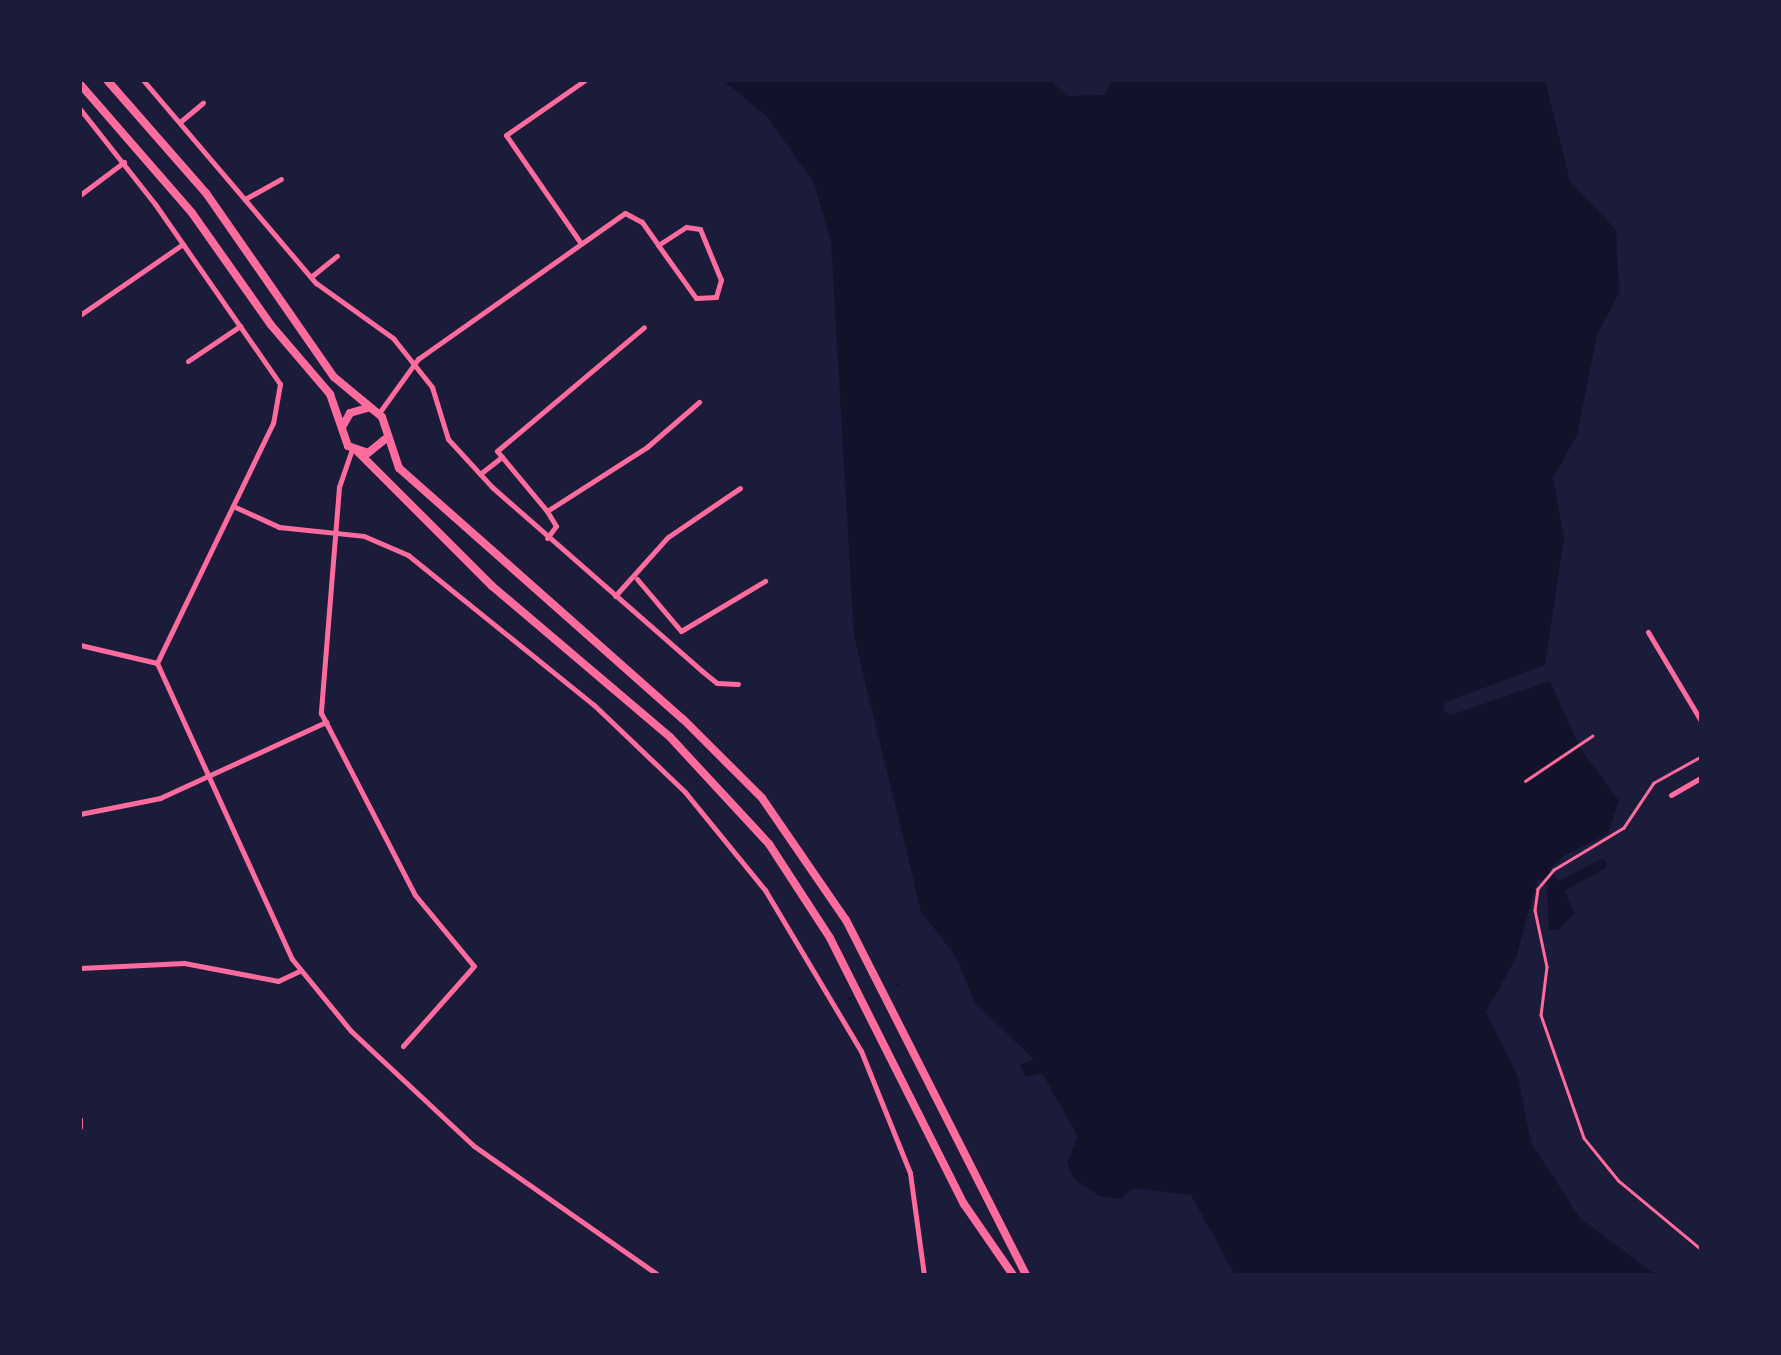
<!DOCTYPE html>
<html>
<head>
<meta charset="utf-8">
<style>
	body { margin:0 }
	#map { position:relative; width:1781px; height:1355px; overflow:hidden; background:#1b1b3a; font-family:"Fira Sans",sans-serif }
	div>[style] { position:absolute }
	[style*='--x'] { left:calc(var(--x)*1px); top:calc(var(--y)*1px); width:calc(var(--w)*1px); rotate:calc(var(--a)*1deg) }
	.water>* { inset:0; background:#12122b }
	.stream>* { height:2.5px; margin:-1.25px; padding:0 1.25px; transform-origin:1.25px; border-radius:1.25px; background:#12122b }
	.canal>* { height:11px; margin:-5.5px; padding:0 5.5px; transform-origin:5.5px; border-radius:5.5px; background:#12122b }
	.path>* { height:2.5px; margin:-1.25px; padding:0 1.25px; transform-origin:1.25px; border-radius:1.25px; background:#ff6b9d }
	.minor>* { height:5px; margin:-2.5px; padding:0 2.5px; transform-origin:2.5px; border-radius:2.5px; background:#ff6b9d }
	.secondary>* { height:8px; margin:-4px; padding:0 4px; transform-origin:4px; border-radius:4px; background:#ff6b9d }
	span { translate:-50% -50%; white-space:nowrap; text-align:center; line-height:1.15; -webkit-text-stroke:8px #1b1b3a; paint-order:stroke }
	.frame { position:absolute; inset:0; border:82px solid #1b1b3a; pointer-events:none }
</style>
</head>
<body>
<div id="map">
	<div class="water">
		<div style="clip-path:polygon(722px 80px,1050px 80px,1067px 96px,1105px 95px,1111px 80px,1545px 80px,1570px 181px,1616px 230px,1619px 293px,1597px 335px,1577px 435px,1553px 478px,1564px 538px,1545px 665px,1446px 702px,1442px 710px,1451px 715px,1550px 681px,1579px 746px,1619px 801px,1608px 834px,1565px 855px,1537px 881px,1516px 958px,1486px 1012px,1518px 1077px,1531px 1143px,1580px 1218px,1656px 1275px,1235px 1275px,1191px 1195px,1134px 1188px,1120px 1199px,1099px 1196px,1073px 1178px,1067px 1162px,1078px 1137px,1042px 1073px,1026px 1077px,1020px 1065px,1033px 1059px,974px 1001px,956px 957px,921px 911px,854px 636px,831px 242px,814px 183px,766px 115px)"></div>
		<div style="clip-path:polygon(1561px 880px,1574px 913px,1559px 930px,1549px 930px,1547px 888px)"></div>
	</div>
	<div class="stream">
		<div style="--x:897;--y:985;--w:1;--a:0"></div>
		<div style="--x:848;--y:999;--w:2;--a:-27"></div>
	</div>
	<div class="canal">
		<div style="--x:1544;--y:874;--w:13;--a:45"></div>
		<div style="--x:1564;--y:884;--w:42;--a:-28.4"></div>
	</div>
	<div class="path">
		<div style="--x:1701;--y:757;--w:54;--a:151"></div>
		<div style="--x:1654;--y:783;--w:54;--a:123.7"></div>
		<div style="--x:1624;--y:828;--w:82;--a:149"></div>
		<div style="--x:1554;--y:870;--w:25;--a:130"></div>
		<div style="--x:1538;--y:889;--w:21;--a:98"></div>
		<div style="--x:1535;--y:910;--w:58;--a:78.1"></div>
		<div style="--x:1547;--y:967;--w:48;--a:97.1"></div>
		<div style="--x:1541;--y:1015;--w:130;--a:70.7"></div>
		<div style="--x:1584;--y:1138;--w:55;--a:50.9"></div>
		<div style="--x:1619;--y:1181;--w:107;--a:39.7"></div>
		<div style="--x:1525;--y:781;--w:81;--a:-33.9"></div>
	</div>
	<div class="minor">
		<div style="--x:143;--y:80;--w:267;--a:49.6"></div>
		<div style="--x:316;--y:283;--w:95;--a:35.5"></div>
		<div style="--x:393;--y:338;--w:63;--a:51.5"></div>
		<div style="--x:432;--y:387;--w:54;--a:72.9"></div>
		<div style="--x:448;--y:439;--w:65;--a:47.5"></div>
		<div style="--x:492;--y:487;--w:279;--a:41.2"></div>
		<div style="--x:702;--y:671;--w:19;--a:39"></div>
		<div style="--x:717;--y:683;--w:21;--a:3"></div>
		<div style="--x:80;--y:109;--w:121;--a:51.7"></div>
		<div style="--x:155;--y:204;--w:219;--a:55.2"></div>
		<div style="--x:280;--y:384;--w:40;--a:100"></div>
		<div style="--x:273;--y:423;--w:267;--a:115.8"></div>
		<div style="--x:157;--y:663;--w:325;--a:65.5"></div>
		<div style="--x:292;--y:959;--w:93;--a:50.7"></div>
		<div style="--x:351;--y:1031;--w:168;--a:43.1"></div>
		<div style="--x:474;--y:1146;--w:225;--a:35"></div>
		<div style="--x:180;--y:122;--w:30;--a:-40"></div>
		<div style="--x:80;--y:195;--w:55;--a:-36.9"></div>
		<div style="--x:245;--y:199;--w:41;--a:-29.1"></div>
		<div style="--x:580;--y:242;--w:130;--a:-124.7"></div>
		<div style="--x:506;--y:135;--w:96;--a:-34.8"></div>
		<div style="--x:312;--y:276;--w:32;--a:-39"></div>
		<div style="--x:80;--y:315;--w:125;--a:-34.6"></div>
		<div style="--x:188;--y:361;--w:63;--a:-33.9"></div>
		<div style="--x:379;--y:413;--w:67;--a:-54.2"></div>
		<div style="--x:418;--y:359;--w:253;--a:-35.2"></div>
		<div style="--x:625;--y:213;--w:19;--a:28"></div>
		<div style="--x:642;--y:222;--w:28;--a:55"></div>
		<div style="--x:658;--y:245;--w:65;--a:54.4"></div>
		<div style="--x:696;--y:298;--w:20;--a:-3"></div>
		<div style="--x:716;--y:297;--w:18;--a:-74"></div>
		<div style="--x:721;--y:280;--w:55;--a:-112.4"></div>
		<div style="--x:700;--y:229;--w:14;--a:-172"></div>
		<div style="--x:686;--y:227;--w:33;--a:147"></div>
		<div style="--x:352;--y:449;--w:40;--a:108.9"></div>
		<div style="--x:339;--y:487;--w:227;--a:94.6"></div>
		<div style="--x:321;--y:713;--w:205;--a:62.7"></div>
		<div style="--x:415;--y:895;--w:92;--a:50.3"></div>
		<div style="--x:474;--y:966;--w:107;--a:131.6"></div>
		<div style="--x:502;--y:457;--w:8;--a:-130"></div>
		<div style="--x:497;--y:451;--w:192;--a:-40.1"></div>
		<div style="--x:480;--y:474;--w:28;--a:-38"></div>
		<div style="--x:502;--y:457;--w:70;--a:50.2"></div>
		<div style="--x:233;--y:506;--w:51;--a:24.5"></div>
		<div style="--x:279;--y:527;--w:85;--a:6"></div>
		<div style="--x:364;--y:536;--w:48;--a:23.4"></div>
		<div style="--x:408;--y:555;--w:239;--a:38.9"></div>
		<div style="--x:594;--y:705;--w:126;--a:43.7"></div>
		<div style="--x:685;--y:792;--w:127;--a:50.8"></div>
		<div style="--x:765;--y:890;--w:187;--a:59.2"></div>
		<div style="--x:861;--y:1051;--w:131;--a:68.1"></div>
		<div style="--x:910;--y:1173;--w:103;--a:82.2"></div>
		<div style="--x:547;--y:538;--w:15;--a:-53"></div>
		<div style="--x:556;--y:526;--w:17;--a:-121"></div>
		<div style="--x:547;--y:511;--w:119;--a:-32.6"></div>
		<div style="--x:647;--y:447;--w:69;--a:-40.9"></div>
		<div style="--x:637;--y:579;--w:68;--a:49.8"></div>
		<div style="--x:681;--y:631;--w:98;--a:-30.8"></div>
		<div style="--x:615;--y:596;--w:79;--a:-48.1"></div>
		<div style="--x:668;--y:537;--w:87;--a:-34.2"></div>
		<div style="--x:1648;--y:632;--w:104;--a:59.2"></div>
		<div style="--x:80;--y:645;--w:79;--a:13.2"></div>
		<div style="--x:1671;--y:795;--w:34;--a:-30"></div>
		<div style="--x:80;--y:814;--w:82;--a:-11.3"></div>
		<div style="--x:160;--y:798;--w:183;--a:-24.6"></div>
		<div style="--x:80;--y:968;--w:104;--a:-2.8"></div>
		<div style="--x:184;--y:963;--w:96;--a:10.8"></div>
		<div style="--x:278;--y:981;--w:23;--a:-25"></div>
		<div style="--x:80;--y:1119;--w:8;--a:90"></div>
	</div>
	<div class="secondary">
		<div style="--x:107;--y:80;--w:150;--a:48.8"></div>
		<div style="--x:206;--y:193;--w:224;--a:55.2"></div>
		<div style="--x:334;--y:377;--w:62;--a:39.8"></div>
		<div style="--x:382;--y:417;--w:54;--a:71.6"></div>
		<div style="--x:399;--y:468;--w:379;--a:41.5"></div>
		<div style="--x:683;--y:719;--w:112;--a:45"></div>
		<div style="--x:762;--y:798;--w:148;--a:55.5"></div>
		<div style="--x:846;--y:920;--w:398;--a:63.1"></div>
		<div style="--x:80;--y:84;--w:171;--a:49"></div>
		<div style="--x:192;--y:213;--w:137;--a:54.8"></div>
		<div style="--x:271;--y:325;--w:91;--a:49.5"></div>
		<div style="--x:330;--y:394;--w:55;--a:70.9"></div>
		<div style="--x:348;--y:446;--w:21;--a:19"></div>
		<div style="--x:368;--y:453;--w:22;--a:-39"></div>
		<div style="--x:342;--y:427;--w:16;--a:-60"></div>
		<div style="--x:350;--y:413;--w:19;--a:-16"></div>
		<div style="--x:358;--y:452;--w:190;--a:45"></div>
		<div style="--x:492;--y:586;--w:233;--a:40.3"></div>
		<div style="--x:670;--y:737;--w:146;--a:47.2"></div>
		<div style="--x:769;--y:844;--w:112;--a:57"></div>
		<div style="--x:830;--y:938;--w:298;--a:63.3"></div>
		<div style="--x:964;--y:1204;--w:86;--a:55.4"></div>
	</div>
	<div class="frame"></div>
</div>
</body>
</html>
